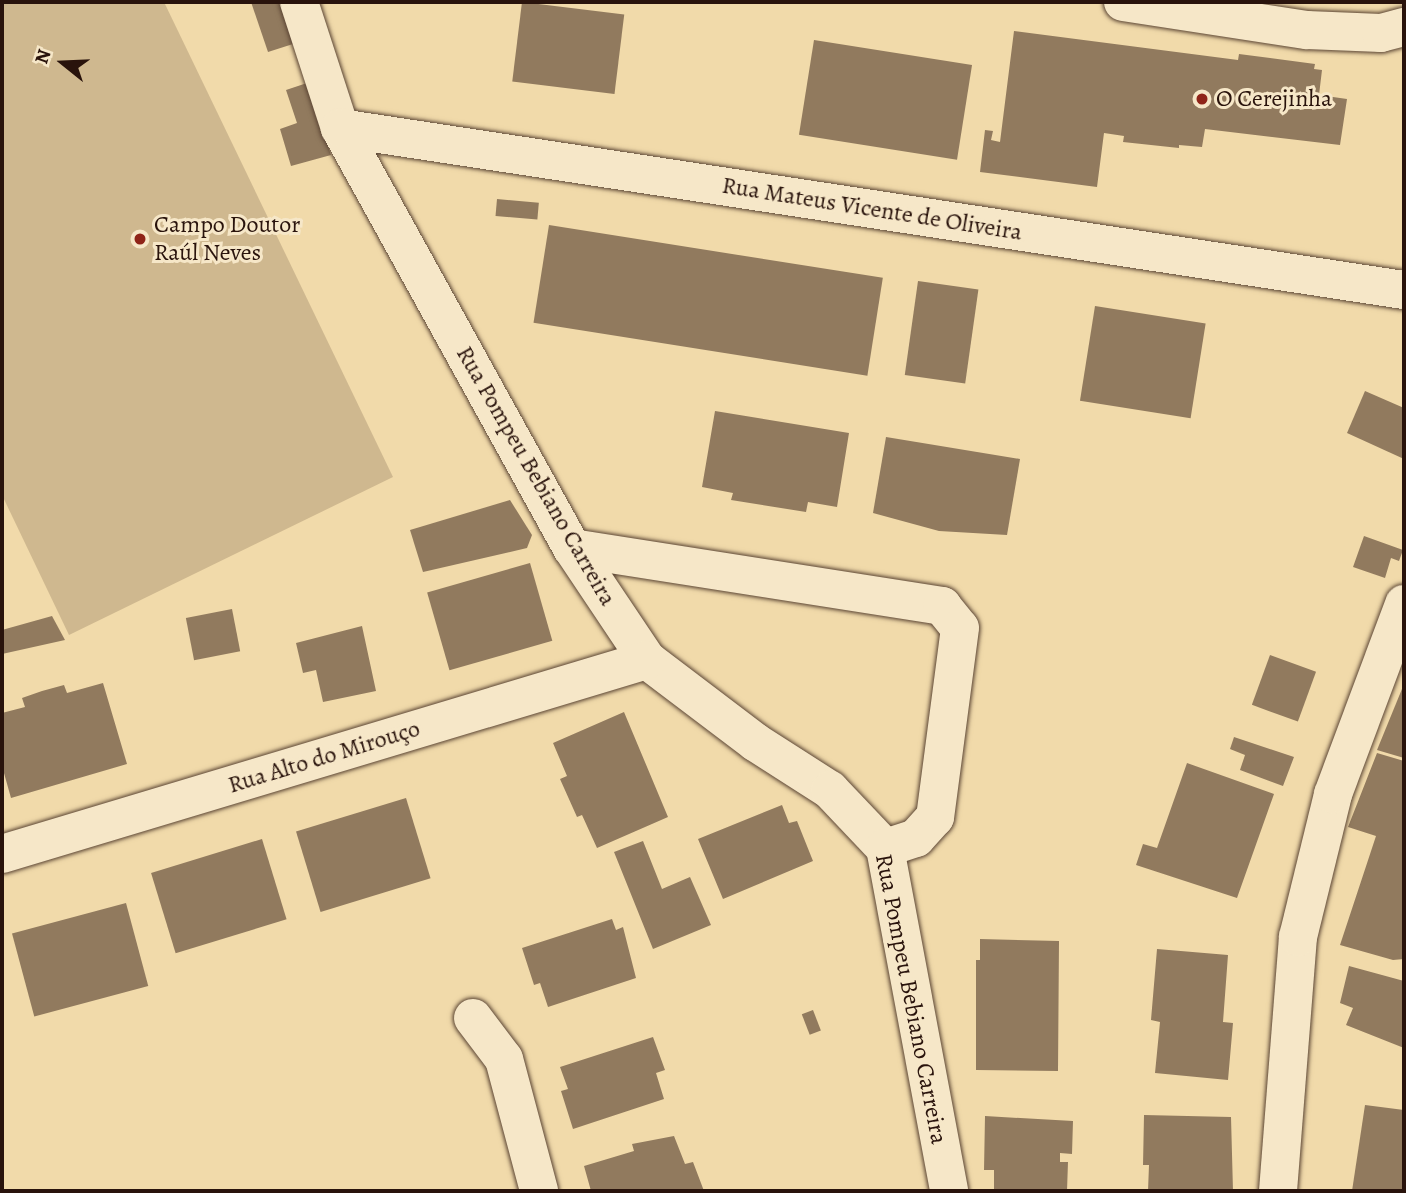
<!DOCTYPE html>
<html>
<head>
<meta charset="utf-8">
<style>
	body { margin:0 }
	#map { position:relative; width:1406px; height:1193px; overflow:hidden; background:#f1daaa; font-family:Alegreya,serif }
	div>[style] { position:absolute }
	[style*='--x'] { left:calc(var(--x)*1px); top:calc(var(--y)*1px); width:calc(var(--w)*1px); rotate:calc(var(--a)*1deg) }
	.green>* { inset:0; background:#cfb88f }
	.building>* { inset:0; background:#917a5e; transform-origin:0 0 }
	.roads { filter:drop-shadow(0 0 2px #5b4534) drop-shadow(0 0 2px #5b4534) }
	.street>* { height:38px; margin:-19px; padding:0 19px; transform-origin:19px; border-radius:19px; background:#f6e7c8 }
	.secondary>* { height:38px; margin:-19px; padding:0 19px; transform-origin:19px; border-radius:19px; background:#f6e7c8 }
	.dots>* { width:19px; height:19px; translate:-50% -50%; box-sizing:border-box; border:4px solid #f6e7c8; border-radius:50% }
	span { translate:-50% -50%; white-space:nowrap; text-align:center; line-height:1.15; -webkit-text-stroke:6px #f6e7c8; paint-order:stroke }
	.poi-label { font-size:24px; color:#29130c }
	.left { translate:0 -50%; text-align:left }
	.street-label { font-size:24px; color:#29130c }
	.frame { position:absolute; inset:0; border:4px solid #29130c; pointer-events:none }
	.north { position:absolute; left:28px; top:28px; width:70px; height:70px; -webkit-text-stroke:5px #f6e7c8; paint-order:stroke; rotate:288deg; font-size:19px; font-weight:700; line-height:28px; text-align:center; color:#29130c }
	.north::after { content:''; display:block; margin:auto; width:24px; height:32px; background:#29130c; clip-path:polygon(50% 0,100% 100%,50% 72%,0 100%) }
</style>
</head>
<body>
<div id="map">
	<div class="green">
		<div style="clip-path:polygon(2px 2px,164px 2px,393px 477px,69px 635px,2px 495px)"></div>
	</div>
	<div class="building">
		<div style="clip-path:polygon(251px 2px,279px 2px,293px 44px,268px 52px)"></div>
		<div style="left:522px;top:2px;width:103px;height:80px;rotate:7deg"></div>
		<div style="clip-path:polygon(1014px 31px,1238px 60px,1239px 54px,1315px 64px,1314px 69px,1322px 70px,1319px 95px,1347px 99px,1340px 145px,1205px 129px,1202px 147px,1179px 145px,1179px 148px,1123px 142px,1124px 136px,1104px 133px,1097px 187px,980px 172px,985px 130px,993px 131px,991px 140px,1000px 142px)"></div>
		<div style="left:814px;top:40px;width:160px;height:96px;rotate:9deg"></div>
		<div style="clip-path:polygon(307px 83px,331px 155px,291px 166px,280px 129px,297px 123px,286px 90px)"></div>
		<div style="left:497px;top:199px;width:42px;height:17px;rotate:5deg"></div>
		<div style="left:549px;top:225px;width:338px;height:99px;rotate:9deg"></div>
		<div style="left:918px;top:281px;width:61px;height:95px;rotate:8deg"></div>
		<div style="left:1095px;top:306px;width:112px;height:96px;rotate:9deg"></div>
		<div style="clip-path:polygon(1365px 391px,1404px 408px,1404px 459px,1347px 433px)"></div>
		<div style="clip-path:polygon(715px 411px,849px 433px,837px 507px,808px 502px,806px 512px,731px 500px,733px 493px,702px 487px)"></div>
		<div style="clip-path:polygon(886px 437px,1020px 459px,1007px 535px,939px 531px,873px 513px)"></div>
		<div style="clip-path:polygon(510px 500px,532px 535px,527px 548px,423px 572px,410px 530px)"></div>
		<div style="clip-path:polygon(1364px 536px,1403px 550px,1399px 561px,1391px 558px,1385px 578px,1353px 567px)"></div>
		<div style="left:530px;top:563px;width:81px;height:107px;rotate:74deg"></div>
		<div style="left:232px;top:609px;width:43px;height:47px;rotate:79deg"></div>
		<div style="clip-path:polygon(52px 616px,65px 640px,2px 654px,2px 630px)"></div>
		<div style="clip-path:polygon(362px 626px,376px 691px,323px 702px,316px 670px,303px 673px,296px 643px)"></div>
		<div style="left:1270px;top:655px;width:49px;height:53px;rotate:20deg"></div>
		<div style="clip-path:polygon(103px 683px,127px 764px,11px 798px,2px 766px,2px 713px,25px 707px,22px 698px,42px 691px,64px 685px,67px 693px)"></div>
		<div style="clip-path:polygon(1404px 684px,1404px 758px,1377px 750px)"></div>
		<div style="clip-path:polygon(624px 712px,668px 817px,597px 848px,582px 815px,577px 817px,560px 779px,567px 776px,553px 743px)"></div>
		<div style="clip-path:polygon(1234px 737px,1294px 757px,1283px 786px,1240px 770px,1245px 755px,1230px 749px)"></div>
		<div style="clip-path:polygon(1377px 753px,1404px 761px,1404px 959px,1393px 960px,1340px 945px,1376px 836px,1348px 827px)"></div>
		<div style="clip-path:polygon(1187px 763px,1274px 794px,1237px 898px,1136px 865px,1143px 844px,1157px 848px)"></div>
		<div style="left:406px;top:798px;width:84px;height:115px;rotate:73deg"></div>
		<div style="clip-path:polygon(782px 805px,789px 823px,797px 821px,813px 861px,723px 899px,698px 839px)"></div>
		<div style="left:262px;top:839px;width:84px;height:116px;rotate:73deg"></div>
		<div style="clip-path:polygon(643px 841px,662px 889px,690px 877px,711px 925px,653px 949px,614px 852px)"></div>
		<div style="left:126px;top:903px;width:86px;height:118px;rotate:75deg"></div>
		<div style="clip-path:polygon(612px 919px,616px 930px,623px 927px,636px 978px,548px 1007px,540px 983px,534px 985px,522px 948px)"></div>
		<div style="clip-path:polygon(980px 939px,1059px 941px,1058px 1071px,976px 1070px,976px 960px,980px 960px)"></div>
		<div style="clip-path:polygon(1157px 949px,1228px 955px,1223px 1022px,1233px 1023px,1228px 1080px,1155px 1073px,1160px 1022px,1151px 1020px)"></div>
		<div style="clip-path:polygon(1349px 966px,1404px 981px,1404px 1048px,1346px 1025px,1353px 1008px,1340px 1003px)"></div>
		<div style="left:813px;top:1010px;width:22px;height:12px;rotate:69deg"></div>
		<div style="clip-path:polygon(653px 1037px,665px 1070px,656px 1073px,664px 1099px,573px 1129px,561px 1091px,568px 1089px,560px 1067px)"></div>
		<div style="clip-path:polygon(1365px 1105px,1404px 1110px,1404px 1191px,1352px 1191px)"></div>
		<div style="clip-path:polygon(1144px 1115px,1231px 1117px,1233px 1191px,1148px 1191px,1149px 1165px,1143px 1165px)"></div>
		<div style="clip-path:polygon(985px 1116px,1073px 1121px,1072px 1154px,1060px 1153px,1060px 1162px,1068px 1162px,1067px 1191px,994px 1191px,994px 1170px,984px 1170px)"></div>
		<div style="clip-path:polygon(674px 1136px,685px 1164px,693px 1162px,704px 1191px,591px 1191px,584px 1166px,634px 1151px,632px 1144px)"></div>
	</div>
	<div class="roads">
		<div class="street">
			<div style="--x:299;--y:2;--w:133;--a:72"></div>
			<div style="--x:340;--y:128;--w:480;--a:61.1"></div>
			<div style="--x:572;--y:548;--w:135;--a:56.2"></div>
			<div style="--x:647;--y:660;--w:136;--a:37.2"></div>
			<div style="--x:755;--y:742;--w:89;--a:32.6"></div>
			<div style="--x:830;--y:790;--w:80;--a:46.5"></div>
			<div style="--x:885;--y:848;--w:349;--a:79.4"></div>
			<div style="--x:340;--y:128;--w:1076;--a:8.66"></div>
			<div style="--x:572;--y:548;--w:375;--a:8.9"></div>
			<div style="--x:942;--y:606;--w:28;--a:51"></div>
			<div style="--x:960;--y:628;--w:191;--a:97.5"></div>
			<div style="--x:935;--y:817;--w:28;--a:132"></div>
			<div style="--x:916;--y:838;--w:33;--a:162"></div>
			<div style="--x:2;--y:854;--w:674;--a:-16.74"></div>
			<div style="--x:473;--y:1018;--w:51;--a:52.9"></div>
			<div style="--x:504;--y:1059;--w:137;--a:75.1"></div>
			<div style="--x:1278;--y:1191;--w:255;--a:-85.5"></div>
			<div style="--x:1298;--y:937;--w:147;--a:-76.2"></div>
			<div style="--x:1333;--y:794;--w:203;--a:-69.5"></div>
		</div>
		<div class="secondary">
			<div style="--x:1123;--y:2;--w:186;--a:8.7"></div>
			<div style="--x:1307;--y:30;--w:74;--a:2.3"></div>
			<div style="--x:1381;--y:33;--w:24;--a:-15"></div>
		</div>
	</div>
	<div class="dots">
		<div style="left:1202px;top:99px;background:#8f2418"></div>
		<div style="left:140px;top:239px;background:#8f2418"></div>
	</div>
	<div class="poi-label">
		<span class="left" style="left:1216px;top:99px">O Cerejinha</span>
		<span class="left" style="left:154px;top:239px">Campo Doutor<br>Raúl Neves</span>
	</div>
	<div class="street-label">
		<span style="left:872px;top:209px;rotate:9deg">Rua Mateus Vicente de Oliveira</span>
		<span style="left:536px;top:476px;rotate:60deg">Rua Pompeu Bebiano Carreira</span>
		<span style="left:324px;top:757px;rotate:-17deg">Rua Alto do Mirouço</span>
		<span style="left:911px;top:999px;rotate:79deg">Rua Pompeu Bebiano Carreira</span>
	</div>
	<div class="frame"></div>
	<div class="north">N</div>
</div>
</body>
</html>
